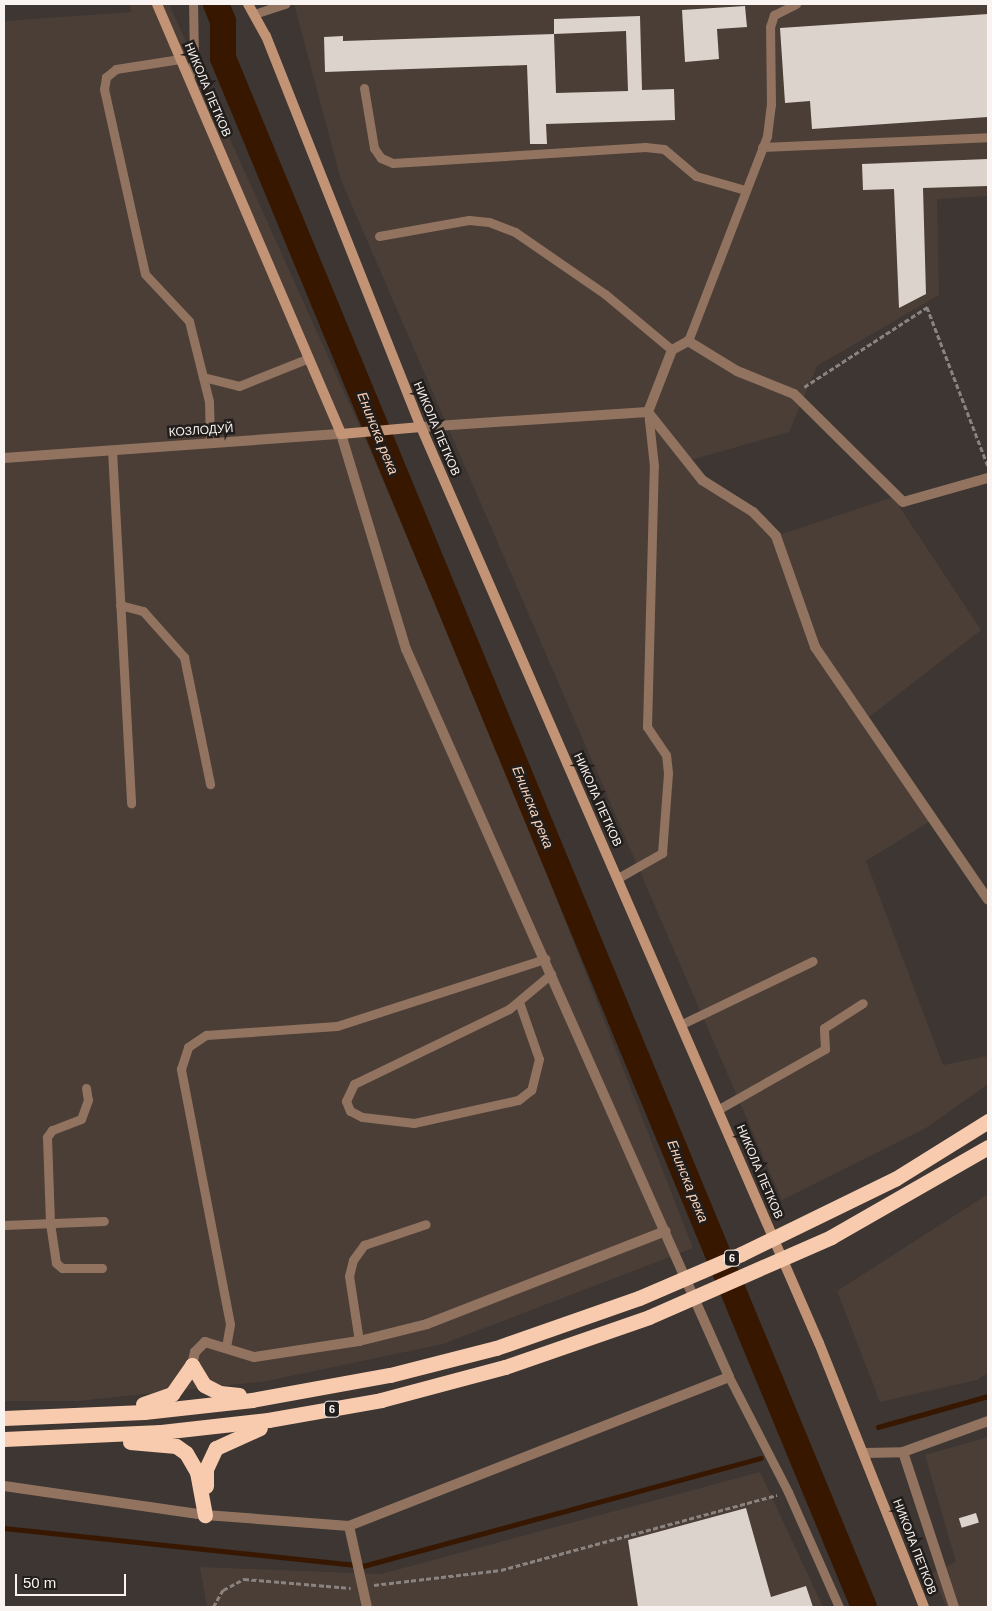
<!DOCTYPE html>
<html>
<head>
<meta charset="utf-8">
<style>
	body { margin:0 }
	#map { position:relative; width:992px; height:1611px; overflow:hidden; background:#3d3632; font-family:Arial,sans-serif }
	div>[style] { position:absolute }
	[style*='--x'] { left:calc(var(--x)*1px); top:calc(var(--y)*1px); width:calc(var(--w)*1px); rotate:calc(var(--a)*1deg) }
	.built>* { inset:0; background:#4b3e36 }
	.stream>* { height:4.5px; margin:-2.25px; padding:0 2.25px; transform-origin:2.25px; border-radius:2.25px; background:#381700 }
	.river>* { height:26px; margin:-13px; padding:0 13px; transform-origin:13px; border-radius:13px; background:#381700 }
	.building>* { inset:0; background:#dcd3cd; transform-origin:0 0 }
	.path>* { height:2.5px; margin-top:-1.25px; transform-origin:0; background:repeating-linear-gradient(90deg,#8a8380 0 5px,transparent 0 7.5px) }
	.lane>* { height:9px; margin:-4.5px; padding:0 4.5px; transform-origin:4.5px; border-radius:4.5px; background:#917360 }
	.street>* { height:10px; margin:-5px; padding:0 5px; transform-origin:5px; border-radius:5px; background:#917360 }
	.secondary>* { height:10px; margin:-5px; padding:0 5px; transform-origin:5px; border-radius:5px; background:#c39375 }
	.highway>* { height:15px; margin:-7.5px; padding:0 7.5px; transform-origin:7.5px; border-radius:7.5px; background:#f8cbaf }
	span { translate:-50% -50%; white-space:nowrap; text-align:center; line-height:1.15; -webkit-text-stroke:5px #221e1c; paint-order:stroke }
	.shield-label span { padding:1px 4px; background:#221e1c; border:1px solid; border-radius:4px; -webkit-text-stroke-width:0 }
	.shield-label { font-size:11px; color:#f9f4f1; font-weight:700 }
	.street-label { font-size:12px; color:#f9f4f1 }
	.water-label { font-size:14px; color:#fbd4bc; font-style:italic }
	.frame { position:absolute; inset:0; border:5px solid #f9f4f1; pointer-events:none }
	.scale { position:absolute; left:15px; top:1574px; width:111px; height:22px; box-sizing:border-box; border:2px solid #f9f4f1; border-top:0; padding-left:6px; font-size:15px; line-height:18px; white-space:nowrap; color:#f9f4f1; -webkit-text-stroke:4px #221e1c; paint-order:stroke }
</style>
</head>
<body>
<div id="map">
	<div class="built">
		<div style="clip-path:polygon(129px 4px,169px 4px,368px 445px,513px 787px,693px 1248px,443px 1344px,267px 1381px,79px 1401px,4px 1401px,4px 21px,132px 12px)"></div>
		<div style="clip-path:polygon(294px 4px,988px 4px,988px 196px,937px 199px,939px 295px,817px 366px,789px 432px,684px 462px,776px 536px,893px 497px,981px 630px,864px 721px,932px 820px,866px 861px,943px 1065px,988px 1056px,988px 1084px,926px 1128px,782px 1200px,341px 180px)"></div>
		<div style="clip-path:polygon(988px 1194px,988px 1373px,977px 1380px,880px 1402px,837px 1291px)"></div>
		<div style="clip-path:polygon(988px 1437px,988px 1607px,946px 1607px,932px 1573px,956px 1562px,925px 1455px)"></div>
		<div style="clip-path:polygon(760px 1472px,823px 1607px,207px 1607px,200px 1567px,381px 1574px)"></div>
	</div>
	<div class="stream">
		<div style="--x:878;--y:1427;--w:114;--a:-15.7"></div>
		<div style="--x:4;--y:1528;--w:361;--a:6"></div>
		<div style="--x:363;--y:1566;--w:412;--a:-15.2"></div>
	</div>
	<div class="river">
		<div style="--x:216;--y:4;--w:18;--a:68"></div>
		<div style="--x:223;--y:21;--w:37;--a:90"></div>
		<div style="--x:223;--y:58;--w:1676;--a:67.52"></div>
	</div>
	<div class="building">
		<div style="clip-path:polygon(745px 6px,747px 27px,717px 29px,719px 59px,685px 62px,682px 10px)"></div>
		<div style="clip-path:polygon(988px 14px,988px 117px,812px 129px,810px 101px,785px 103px,780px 28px)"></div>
		<div style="clip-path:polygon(evenodd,640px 16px,642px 90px,674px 89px,675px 120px,546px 124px,547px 144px,530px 144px,527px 65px,325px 72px,324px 37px,343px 36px,343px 41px,554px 34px,554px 19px,640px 16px,626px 31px,628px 91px,556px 93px,554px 34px,626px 31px)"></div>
		<div style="clip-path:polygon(988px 159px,988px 186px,923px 188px,926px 294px,899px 308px,894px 189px,863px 190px,862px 164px)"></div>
		<div style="clip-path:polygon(746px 1508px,771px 1597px,806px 1586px,813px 1607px,638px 1607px,628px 1540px)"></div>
		<div style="left:976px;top:1513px;width:10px;height:18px;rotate:73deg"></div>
	</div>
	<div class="path">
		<div style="--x:804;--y:387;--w:147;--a:-33"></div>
		<div style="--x:927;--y:307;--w:170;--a:69"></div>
		<div style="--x:374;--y:1585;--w:128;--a:-6.7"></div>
		<div style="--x:501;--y:1570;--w:286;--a:-15.2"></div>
		<div style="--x:213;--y:1607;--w:20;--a:-60"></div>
		<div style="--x:223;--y:1590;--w:24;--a:-28"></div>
		<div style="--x:244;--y:1579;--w:107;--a:4.8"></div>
	</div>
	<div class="lane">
		<div style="--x:254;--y:14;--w:33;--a:-18"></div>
		<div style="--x:180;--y:59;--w:65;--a:171.1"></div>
		<div style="--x:116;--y:69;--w:13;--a:141"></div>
		<div style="--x:106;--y:77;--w:12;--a:99"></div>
		<div style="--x:104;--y:89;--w:189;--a:77.5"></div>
		<div style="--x:145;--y:274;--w:64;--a:46.9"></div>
		<div style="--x:189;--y:321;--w:82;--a:76"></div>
		<div style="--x:209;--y:401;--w:42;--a:88.6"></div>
		<div style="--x:189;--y:79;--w:21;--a:-76"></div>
		<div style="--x:194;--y:59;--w:55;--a:-91"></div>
		<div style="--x:364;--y:88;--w:61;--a:80.5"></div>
		<div style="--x:374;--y:148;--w:12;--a:55"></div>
		<div style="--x:381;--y:158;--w:13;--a:23"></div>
		<div style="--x:393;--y:163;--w:253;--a:-3.6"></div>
		<div style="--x:645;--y:147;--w:19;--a:6"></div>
		<div style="--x:664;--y:149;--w:42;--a:40.2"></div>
		<div style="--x:696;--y:176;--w:51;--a:15.9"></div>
		<div style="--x:762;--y:147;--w:226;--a:-2.5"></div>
		<div style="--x:379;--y:236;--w:91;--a:-10.1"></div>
		<div style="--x:469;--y:220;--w:20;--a:6"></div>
		<div style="--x:489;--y:222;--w:28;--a:21"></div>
		<div style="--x:515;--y:232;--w:109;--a:34.6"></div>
		<div style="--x:605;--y:294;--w:87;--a:39.9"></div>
		<div style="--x:688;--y:341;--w:220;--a:-68.9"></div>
		<div style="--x:767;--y:136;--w:31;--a:-83"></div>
		<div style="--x:771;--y:105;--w:78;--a:-90.7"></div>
		<div style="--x:770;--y:27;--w:13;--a:-72"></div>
		<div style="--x:774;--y:15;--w:25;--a:-27"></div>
		<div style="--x:203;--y:377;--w:37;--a:14"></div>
		<div style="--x:239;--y:386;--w:75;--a:-21.8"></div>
		<div style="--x:112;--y:450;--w:354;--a:86.9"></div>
		<div style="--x:120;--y:605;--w:24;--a:15"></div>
		<div style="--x:143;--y:611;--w:62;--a:48.3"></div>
		<div style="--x:184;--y:657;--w:130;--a:78.4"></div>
		<div style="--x:618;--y:878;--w:51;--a:-29.6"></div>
		<div style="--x:662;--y:853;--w:80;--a:-85.7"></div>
		<div style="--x:668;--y:773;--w:18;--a:-96"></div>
		<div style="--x:666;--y:755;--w:34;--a:-124"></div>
		<div style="--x:647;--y:727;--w:261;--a:-88.5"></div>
		<div style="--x:654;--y:466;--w:54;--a:-96.3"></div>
		<div style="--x:519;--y:1002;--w:60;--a:70.7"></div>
		<div style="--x:539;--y:1059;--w:32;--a:104"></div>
		<div style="--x:531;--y:1090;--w:16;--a:142"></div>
		<div style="--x:518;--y:1100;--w:107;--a:167.5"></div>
		<div style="--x:414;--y:1123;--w:52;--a:-173.4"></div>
		<div style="--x:362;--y:1117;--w:13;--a:-153"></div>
		<div style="--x:350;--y:1111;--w:11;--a:-112"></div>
		<div style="--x:346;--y:1101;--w:19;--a:-65"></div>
		<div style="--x:354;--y:1084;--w:172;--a:-25.8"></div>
		<div style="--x:509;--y:1009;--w:55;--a:-39.8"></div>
		<div style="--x:682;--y:1024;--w:145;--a:-25.7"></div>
		<div style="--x:86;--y:1088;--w:12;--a:81"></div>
		<div style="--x:88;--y:1100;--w:20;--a:110"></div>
		<div style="--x:81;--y:1119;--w:31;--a:159"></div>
		<div style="--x:52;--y:1130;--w:9;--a:126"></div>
		<div style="--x:47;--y:1137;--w:86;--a:88"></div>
		<div style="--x:50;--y:1223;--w:40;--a:81.5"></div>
		<div style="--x:56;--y:1263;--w:8;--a:40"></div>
		<div style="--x:62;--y:1268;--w:40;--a:0"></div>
		<div style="--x:719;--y:1109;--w:122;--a:-29.5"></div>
		<div style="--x:825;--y:1049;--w:21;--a:-93"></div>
		<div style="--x:824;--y:1028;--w:46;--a:-32.7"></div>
		<div style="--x:4;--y:1225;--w:100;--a:-2.3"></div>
		<div style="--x:359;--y:1341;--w:66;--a:-98.7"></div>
		<div style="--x:349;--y:1276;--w:16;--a:-76"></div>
		<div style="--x:353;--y:1260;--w:19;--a:-54"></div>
		<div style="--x:364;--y:1245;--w:65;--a:-18.7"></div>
		<div style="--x:226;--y:1347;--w:23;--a:-80"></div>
		<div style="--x:230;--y:1324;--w:260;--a:-100.9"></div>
		<div style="--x:181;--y:1069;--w:23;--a:-72"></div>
		<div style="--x:188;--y:1047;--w:22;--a:-34"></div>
		<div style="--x:206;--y:1035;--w:131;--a:-3.9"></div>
		<div style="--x:337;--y:1026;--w:219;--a:-17.9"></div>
		<div style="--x:729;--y:1377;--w:129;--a:62.8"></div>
		<div style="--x:788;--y:1492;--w:126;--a:66.1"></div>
	</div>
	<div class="street">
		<div style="--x:648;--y:412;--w:66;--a:-68.8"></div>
		<div style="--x:672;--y:350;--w:18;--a:-29"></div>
		<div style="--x:688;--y:341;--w:57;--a:31.5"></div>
		<div style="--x:737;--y:371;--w:61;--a:22"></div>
		<div style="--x:794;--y:394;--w:153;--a:44.7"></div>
		<div style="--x:903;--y:502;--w:88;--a:-15.8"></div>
		<div style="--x:421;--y:427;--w:227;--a:-3.8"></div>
		<div style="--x:648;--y:412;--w:87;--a:51.5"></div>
		<div style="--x:702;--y:480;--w:60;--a:32.1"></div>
		<div style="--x:753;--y:512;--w:33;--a:46"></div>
		<div style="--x:776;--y:536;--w:118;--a:70.6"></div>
		<div style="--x:815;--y:647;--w:306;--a:55.6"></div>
		<div style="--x:4;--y:458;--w:338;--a:-4.1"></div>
		<div style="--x:341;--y:434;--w:225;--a:73.2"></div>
		<div style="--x:406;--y:649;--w:796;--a:66.07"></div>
		<div style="--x:729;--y:1377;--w:408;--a:158.6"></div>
		<div style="--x:349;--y:1526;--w:144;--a:-175.6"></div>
		<div style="--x:205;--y:1515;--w:203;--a:-171.8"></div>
		<div style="--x:192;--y:1365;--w:13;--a:-77"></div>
		<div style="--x:195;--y:1352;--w:14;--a:-45"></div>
		<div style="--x:205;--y:1342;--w:51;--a:17"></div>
		<div style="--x:254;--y:1357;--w:106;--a:-8.7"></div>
		<div style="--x:359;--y:1341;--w:70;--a:-14"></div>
		<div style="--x:427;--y:1324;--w:256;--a:-21.3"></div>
		<div style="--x:903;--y:1452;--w:163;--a:71.8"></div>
		<div style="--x:864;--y:1453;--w:39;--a:-1"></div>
		<div style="--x:903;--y:1452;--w:90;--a:-20"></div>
		<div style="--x:349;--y:1526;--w:83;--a:77.5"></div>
	</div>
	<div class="secondary">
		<div style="--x:157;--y:4;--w:468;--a:66.8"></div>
		<div style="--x:341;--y:434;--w:80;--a:-5"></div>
		<div style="--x:248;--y:4;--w:37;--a:61"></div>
		<div style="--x:266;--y:36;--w:421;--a:68.4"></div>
		<div style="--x:421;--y:427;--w:999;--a:66.52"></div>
		<div style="--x:819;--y:1343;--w:284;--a:68.3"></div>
	</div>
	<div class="highway">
		<div style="--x:192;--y:1365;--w:23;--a:59"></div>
		<div style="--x:204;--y:1385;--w:18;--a:27"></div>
		<div style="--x:220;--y:1393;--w:19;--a:6"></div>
		<div style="--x:143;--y:1404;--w:31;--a:-19"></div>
		<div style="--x:172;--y:1394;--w:35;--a:-55"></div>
		<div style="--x:4;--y:1418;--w:140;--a:-2.5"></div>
		<div style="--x:144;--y:1412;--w:109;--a:-6.3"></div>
		<div style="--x:252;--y:1400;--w:140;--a:-10.3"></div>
		<div style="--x:390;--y:1375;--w:109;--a:-14.3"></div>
		<div style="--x:496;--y:1348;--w:151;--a:-19.3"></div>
		<div style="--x:639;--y:1298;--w:111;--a:-23.3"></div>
		<div style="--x:741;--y:1254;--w:171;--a:-26"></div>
		<div style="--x:895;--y:1179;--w:110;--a:-31.9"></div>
		<div style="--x:4;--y:1439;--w:157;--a:-2.6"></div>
		<div style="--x:161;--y:1432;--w:108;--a:-6.4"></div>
		<div style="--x:268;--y:1420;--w:115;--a:-10"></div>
		<div style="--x:381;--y:1400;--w:128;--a:-14.9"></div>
		<div style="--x:505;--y:1367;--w:152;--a:-19.1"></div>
		<div style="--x:649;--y:1317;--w:199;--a:-23.7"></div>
		<div style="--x:831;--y:1237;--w:181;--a:-29.8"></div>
		<div style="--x:130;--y:1442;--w:46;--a:5"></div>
		<div style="--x:176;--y:1446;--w:12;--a:35"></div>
		<div style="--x:186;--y:1453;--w:22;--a:60"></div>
		<div style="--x:197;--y:1472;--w:44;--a:79.5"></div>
		<div style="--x:206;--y:1486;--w:17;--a:-90"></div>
		<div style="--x:206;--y:1469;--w:23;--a:-65"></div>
		<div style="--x:216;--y:1448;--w:48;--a:-24.4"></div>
	</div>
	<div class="shield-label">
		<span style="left:732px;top:1258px">6</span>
		<span style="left:332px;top:1409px">6</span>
	</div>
	<div class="street-label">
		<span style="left:207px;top:90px;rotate:67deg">НИКОЛА ПЕТКОВ</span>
		<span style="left:436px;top:429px;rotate:67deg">НИКОЛА ПЕТКОВ</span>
		<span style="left:201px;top:431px;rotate:-4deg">КОЗЛОДУЙ</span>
		<span style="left:597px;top:800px;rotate:66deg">НИКОЛА ПЕТКОВ</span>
		<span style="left:759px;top:1172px;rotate:67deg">НИКОЛА ПЕТКОВ</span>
		<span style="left:914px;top:1547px;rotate:69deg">НИКОЛА ПЕТКОВ</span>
	</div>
	<div class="water-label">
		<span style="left:378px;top:433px;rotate:68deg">Енинска река</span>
		<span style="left:533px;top:807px;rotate:68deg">Енинска река</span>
		<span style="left:688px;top:1181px;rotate:68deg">Енинска река</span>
	</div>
	<div class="frame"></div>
	<div class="scale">50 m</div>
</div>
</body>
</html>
